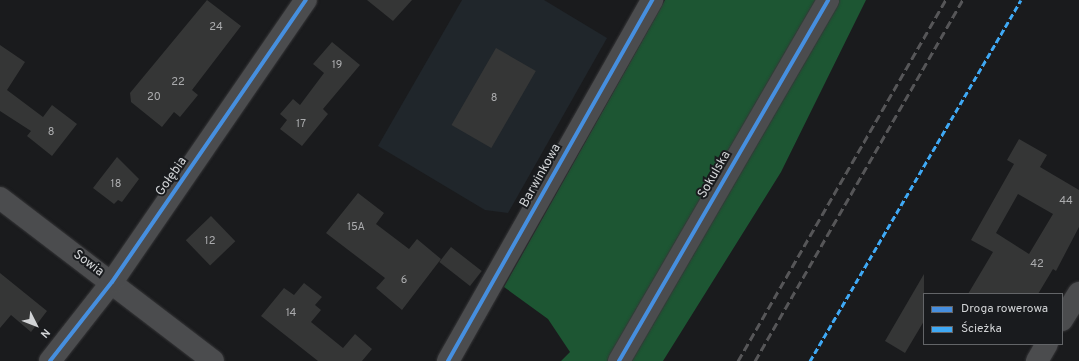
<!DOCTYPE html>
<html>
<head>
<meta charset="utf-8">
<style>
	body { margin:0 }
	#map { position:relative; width:1079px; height:361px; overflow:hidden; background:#1a1b1d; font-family:Overpass,sans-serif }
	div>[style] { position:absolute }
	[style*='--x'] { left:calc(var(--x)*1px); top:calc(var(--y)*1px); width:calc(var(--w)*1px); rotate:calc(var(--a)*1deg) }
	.built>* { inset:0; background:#20262b }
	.forest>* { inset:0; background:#1d5633 }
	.building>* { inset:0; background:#353636; transform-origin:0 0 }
	.roads { filter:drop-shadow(0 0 1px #363638) drop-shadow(0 0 1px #363638) }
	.minor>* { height:22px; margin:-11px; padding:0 11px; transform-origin:11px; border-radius:11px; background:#4b4c4e }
	.rail>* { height:3px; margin-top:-1.5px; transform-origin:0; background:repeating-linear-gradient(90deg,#565658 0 8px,transparent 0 12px) }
	.quiet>* { height:3px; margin-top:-1.5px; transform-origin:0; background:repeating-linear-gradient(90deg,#3fa9f5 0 6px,transparent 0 9px) }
	.cycleway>* { height:4px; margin:-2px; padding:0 2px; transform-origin:2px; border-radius:2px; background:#468fdf }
	span { translate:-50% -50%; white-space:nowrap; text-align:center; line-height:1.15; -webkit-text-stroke:4px #191b1e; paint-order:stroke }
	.number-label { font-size:11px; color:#abacae }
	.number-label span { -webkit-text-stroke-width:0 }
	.street-label { font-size:13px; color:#d2d4d6 }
	.legend { position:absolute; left:923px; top:293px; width:140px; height:52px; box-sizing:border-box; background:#191b1e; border:1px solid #636568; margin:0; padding:5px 7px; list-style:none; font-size:12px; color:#d2d4d6 }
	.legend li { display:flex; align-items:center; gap:8px; height:20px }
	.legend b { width:20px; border:1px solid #636568 }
	.north { position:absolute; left:16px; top:305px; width:40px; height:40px; -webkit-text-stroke:3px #191b1e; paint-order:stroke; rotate:132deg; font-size:11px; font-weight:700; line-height:16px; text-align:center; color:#d2d4d6 }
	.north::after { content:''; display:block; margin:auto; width:14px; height:18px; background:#d2d4d6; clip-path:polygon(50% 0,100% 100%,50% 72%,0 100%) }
</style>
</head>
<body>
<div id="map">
	<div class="built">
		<div style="clip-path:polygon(462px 0,544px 0,607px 38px,508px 213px,485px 210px,378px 146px)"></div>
	</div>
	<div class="forest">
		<div style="clip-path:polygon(665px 0,866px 0,781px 172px,663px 361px,561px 361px,570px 352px,548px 319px,504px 287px)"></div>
	</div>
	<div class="building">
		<div style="clip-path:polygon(207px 0,241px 26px,192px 90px,198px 95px,180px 117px,174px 112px,162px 127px,131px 102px,130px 93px)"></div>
		<div style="clip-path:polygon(367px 0,412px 0,393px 21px)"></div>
		<div style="clip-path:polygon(332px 42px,360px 65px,323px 109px,328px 114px,302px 146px,280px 129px,287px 120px,280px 114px,293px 99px,300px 105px,324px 73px,313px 64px)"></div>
		<div style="clip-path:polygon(0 45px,25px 62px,7px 90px,43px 117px,52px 105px,77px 124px,52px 156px,27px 136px,31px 131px,0 111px)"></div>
		<div style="left:496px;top:48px;width:46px;height:89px;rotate:30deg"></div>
		<div style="clip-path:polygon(evenodd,1019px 139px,1047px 155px,1040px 167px,1079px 190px,1079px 227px,1056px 271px,1053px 269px,1038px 294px,968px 294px,993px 252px,971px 240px,1014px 164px,1007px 160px,1019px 139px,1018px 194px,1053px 214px,1029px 254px,996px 233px,1018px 194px)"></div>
		<div style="clip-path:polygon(117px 157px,139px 179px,122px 202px,118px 200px,114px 204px,93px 188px)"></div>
		<div style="clip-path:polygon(358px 193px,384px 213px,376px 224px,409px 249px,417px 239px,441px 259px,402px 310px,376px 288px,385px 278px,326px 233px)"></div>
		<div style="left:211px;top:216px;width:35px;height:35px;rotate:46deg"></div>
		<div style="left:451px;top:247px;width:39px;height:19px;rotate:38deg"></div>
		<div style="clip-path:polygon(0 273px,47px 311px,31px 332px,11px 315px,0 328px)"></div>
		<div style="clip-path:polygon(924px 274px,924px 321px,905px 353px,885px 341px)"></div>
		<div style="clip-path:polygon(304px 283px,322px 297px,315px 305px,321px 310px,311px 322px,343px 348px,355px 334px,372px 349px,362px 361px,318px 361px,261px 316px,284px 288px,294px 295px)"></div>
	</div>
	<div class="roads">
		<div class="minor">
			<div style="--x:0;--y:198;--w:268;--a:37.4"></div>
			<div style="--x:1062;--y:320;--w:32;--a:-58"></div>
			<div style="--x:50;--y:361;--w:100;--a:-51.9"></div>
			<div style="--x:112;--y:282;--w:342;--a:-55.5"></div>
			<div style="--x:448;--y:361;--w:415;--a:-60.5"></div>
			<div style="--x:619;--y:361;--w:417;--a:-59.9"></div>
			<div style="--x:1037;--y:361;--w:20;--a:-60"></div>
		</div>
	</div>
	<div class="rail">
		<div style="--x:738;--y:361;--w:417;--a:-60.1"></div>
		<div style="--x:755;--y:361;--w:417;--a:-60.1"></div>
	</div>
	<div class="quiet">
		<div style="--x:810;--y:361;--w:418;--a:-59.7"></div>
	</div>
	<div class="cycleway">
		<div style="--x:50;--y:361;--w:100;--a:-51.9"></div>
		<div style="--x:112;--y:282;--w:342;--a:-55.5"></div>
		<div style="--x:448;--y:361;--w:415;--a:-60.5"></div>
		<div style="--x:619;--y:361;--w:417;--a:-59.9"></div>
	</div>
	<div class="number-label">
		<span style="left:216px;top:27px">24</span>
		<span style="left:337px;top:65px">19</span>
		<span style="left:178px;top:82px">22</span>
		<span style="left:154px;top:97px">20</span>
		<span style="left:494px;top:98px">8</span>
		<span style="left:301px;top:124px">17</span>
		<span style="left:51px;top:132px">8</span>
		<span style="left:116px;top:184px">18</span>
		<span style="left:1066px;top:201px">44</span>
		<span style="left:356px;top:227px">15A</span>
		<span style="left:210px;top:241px">12</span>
		<span style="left:1037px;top:264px">42</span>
		<span style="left:404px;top:280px">6</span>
		<span style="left:291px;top:313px">14</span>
	</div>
	<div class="street-label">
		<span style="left:715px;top:175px;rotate:-60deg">Sokulska</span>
		<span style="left:541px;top:176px;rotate:-61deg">Barwinkowa</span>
		<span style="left:172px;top:177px;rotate:-55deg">Gołębia</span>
		<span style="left:88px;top:264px;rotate:37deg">Sowia</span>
	</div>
	<ul class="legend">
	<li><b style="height:5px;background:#468fdf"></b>Droga rowerowa</li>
	<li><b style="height:5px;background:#3fa9f5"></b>Ścieżka</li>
	</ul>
	<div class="north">N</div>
</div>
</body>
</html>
